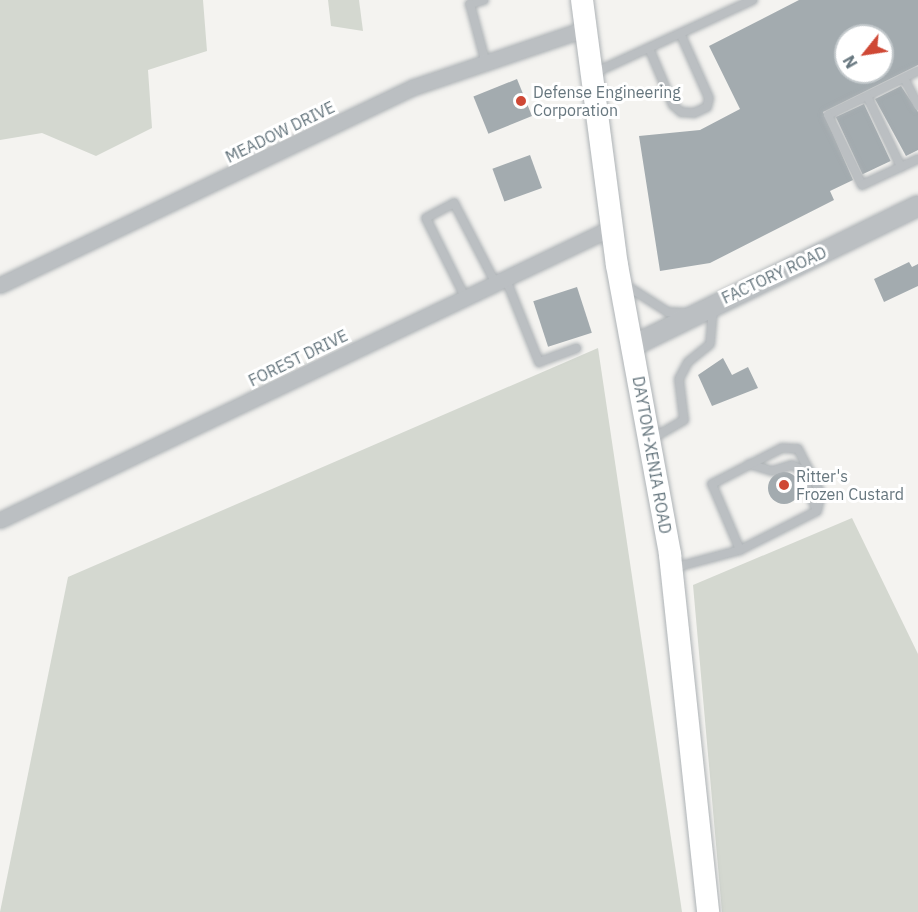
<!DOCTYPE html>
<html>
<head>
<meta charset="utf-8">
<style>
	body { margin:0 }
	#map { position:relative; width:918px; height:912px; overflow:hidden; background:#f4f3f0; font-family:"IBM Plex Sans",sans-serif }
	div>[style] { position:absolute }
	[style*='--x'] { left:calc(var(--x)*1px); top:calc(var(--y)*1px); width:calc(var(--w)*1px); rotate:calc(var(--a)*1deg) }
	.green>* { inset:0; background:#d4d8d0 }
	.building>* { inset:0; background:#a3abaf; transform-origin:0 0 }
	.round { border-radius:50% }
	.roads { filter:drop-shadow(0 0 2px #aeb3b6) drop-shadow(0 0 2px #aeb3b6) }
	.service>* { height:8px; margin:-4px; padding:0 4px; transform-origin:4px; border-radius:4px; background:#bbbfc2 }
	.minor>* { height:15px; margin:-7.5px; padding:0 7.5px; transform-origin:7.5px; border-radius:7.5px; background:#bbbfc2 }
	.tertiary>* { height:20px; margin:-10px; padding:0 10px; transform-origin:10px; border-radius:10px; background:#bbbfc2 }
	.secondary>* { height:22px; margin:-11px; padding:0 11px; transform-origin:11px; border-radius:11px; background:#fff }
	.dots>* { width:16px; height:16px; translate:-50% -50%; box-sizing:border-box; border:3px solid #fff; border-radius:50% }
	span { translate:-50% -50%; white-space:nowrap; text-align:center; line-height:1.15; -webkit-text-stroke:6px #fff; paint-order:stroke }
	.poi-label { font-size:16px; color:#66767e }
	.left { translate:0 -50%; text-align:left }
	.street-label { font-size:16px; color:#66767e }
	.north { position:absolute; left:834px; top:24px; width:60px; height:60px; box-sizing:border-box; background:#fff; border:2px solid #c2c8cb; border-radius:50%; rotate:240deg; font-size:16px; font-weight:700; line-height:24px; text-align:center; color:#66767e }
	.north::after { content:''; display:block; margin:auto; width:21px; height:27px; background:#cf4835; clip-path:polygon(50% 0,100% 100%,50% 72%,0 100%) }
</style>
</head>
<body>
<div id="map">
	<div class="green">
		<div style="clip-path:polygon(0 0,203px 0,207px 51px,148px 70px,152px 128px,96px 156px,42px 133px,0 140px)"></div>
		<div style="clip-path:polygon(328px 0,359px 0,363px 31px,331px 26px)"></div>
		<div style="clip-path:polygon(598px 348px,682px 912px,0 912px,68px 577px)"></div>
		<div style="clip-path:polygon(852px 518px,918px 654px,918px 912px,722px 912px,693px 585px)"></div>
	</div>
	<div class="building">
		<div style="clip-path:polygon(evenodd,799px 0,918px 0,918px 65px,823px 112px,853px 180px,830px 191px,834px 200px,710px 263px,660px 271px,639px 136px,700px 130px,740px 109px,709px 46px,799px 0,846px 36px,882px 36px,882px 72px,846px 72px,846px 36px)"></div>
		<div style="left:517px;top:79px;width:40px;height:47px;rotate:68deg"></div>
		<div style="clip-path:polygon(901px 86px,918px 112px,918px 150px,906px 156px,875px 99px)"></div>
		<div style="left:864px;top:104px;width:63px;height:31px;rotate:65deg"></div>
		<div style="left:530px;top:155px;width:35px;height:40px;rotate:70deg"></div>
		<div style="clip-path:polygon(909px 262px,912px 267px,918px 264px,918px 286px,884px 302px,874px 279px)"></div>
		<div style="left:577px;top:287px;width:48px;height:46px;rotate:72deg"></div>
		<div style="clip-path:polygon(723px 358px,732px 375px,748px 367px,758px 388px,712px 406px,698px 375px)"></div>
		<div class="round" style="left:768px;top:472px;width:32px;height:32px"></div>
	</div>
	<div class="roads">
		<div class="service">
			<div style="--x:484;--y:0;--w:15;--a:164"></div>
			<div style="--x:470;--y:4;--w:58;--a:75"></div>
			<div style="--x:649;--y:48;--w:62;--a:67.2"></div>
			<div style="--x:673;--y:105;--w:11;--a:41"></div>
			<div style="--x:681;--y:112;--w:13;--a:4"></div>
			<div style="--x:694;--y:113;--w:14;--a:-25"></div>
			<div style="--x:707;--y:107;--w:9;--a:-77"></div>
			<div style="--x:709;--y:98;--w:69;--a:-114"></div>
			<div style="--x:918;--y:71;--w:100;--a:153.9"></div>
			<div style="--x:828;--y:115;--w:78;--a:64.1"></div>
			<div style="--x:862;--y:185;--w:62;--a:-24.9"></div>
			<div style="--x:594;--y:73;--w:175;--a:-24.7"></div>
			<div style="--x:904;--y:78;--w:31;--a:63"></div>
			<div style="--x:867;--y:96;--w:79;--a:64.4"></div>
			<div style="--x:505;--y:277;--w:92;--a:68.2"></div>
			<div style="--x:539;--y:362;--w:40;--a:-20.2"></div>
			<div style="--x:627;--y:286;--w:49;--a:32.4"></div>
			<div style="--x:668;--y:312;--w:20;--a:3"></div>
			<div style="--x:465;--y:297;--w:88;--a:-116.3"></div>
			<div style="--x:426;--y:218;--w:32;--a:-28"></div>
			<div style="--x:454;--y:203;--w:89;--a:62.6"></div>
			<div style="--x:653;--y:438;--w:36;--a:-30"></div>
			<div style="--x:684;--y:420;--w:41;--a:-97"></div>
			<div style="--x:679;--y:379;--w:19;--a:-62"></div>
			<div style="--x:688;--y:362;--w:28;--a:-39"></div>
			<div style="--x:710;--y:344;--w:37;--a:-85"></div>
			<div style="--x:749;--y:464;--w:24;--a:17"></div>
			<div style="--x:772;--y:471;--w:21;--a:-17"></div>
			<div style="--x:792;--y:465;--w:9;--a:27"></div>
			<div style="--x:800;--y:469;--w:45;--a:68"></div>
			<div style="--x:673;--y:568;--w:69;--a:-15"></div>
			<div style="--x:740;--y:550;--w:86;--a:-26.9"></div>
			<div style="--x:817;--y:511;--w:17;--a:-77"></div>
			<div style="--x:821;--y:494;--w:51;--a:-117.1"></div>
			<div style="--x:798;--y:449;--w:16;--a:-176"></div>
			<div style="--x:782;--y:448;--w:79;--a:152.8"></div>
			<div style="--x:712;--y:484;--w:72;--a:67"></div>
		</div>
		<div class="minor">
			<div style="--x:0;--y:285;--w:459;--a:-25.6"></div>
			<div style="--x:414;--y:87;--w:180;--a:-18.8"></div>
			<div style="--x:0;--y:520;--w:677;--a:-25.54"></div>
		</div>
		<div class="tertiary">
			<div style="--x:632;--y:346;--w:318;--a:-26.1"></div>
		</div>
		<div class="secondary">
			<div style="--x:582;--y:0;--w:267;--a:82.5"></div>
			<div style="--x:617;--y:265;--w:295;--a:79.6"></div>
			<div style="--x:670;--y:555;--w:359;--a:83.9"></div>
		</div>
	</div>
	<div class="dots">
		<div style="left:521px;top:101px;background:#cf4835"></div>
		<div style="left:784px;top:485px;background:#cf4835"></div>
	</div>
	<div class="poi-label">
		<span class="left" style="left:533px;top:101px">Defense Engineering<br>Corporation</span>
		<span class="left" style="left:796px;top:485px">Ritter's<br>Frozen Custard</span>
	</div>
	<div class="street-label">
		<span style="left:280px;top:132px;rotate:-26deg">MEADOW DRIVE</span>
		<span style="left:774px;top:275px;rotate:-25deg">FACTORY ROAD</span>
		<span style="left:298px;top:358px;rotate:-26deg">FOREST DRIVE</span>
		<span style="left:652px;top:455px;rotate:80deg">DAYTON-XENIA ROAD</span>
	</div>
	<div class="north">N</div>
</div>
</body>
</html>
